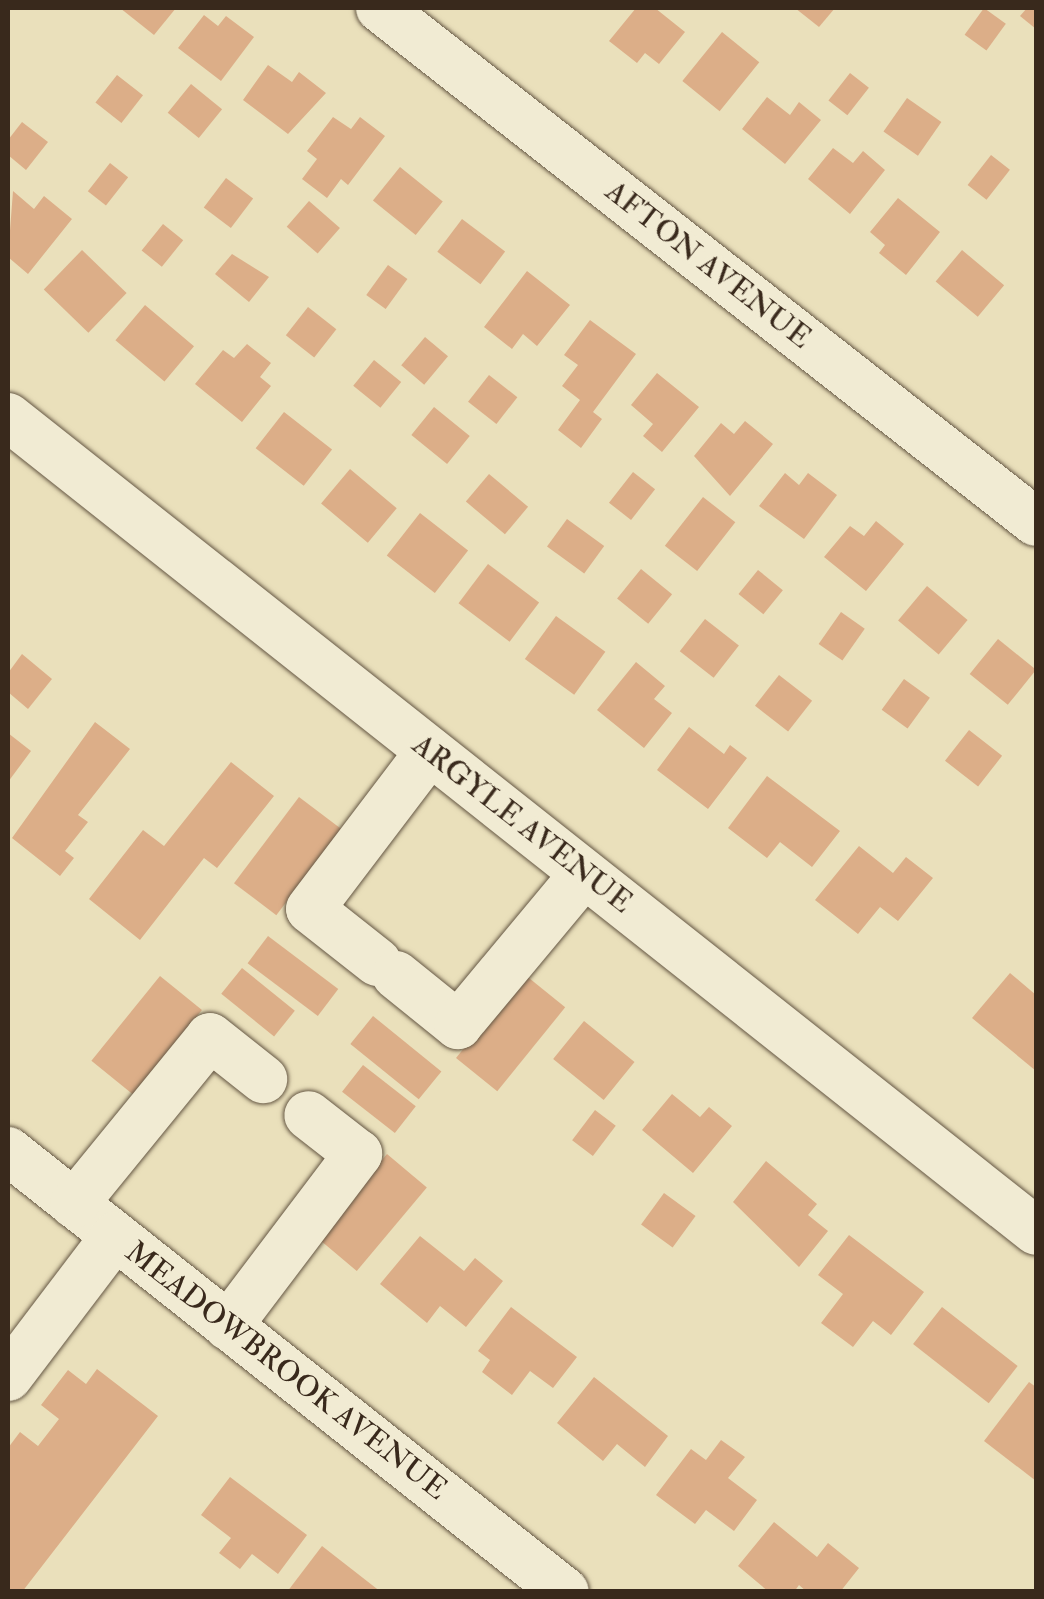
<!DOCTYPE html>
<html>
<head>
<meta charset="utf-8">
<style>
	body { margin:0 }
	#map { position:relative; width:1044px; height:1599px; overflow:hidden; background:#eae0bb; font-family:"IM FELL Double Pica",serif }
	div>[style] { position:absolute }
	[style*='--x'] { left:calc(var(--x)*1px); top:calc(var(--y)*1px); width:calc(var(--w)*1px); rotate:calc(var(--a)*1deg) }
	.building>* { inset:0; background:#dcae88; transform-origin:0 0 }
	.roads { filter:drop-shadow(0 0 2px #655744) drop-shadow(0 0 2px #655744) }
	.minor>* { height:48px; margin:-24px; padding:0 24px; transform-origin:24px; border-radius:24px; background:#f1ebd3 }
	span { translate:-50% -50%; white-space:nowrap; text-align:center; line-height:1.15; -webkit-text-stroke:8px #f1ebd3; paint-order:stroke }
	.street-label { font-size:30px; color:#39291c }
	.frame { position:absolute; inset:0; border:10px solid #39291c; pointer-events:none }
</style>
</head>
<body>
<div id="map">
	<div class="building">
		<div style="clip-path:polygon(120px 8px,176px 8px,154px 35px)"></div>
		<div style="clip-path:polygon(636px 8px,655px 8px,685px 32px,659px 64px,645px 53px,637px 63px,609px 41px)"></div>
		<div style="clip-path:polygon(795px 8px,835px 8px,819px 27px)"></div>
		<div style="left:984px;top:8px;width:27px;height:33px;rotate:36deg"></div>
		<div style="clip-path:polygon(1027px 8px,1036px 8px,1036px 29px,1020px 16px)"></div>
		<div style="clip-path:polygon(204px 15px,218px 26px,226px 16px,254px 37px,221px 81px,178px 48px)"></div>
		<div style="left:722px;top:32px;width:48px;height:63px;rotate:39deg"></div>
		<div style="clip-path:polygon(268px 65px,292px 82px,299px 72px,326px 93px,288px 134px,243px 100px)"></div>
		<div style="left:850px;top:73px;width:24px;height:35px;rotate:38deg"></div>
		<div style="left:117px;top:75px;width:33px;height:35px;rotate:38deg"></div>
		<div style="left:191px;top:84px;width:40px;height:37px;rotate:39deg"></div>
		<div style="clip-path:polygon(767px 97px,790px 115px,799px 102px,821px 120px,785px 164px,742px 129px)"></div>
		<div style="left:907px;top:98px;width:42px;height:41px;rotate:35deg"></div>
		<div style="clip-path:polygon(333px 117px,351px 129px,360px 117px,385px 136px,348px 185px,341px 179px,327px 198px,302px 179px,317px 159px,307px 151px)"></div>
		<div style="clip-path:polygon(22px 122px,48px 142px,26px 170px,8px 155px,8px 140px)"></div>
		<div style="clip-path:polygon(833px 148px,853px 163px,863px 151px,885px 170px,850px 214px,808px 179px)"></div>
		<div style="left:991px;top:155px;width:24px;height:38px;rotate:38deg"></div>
		<div style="left:110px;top:163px;width:23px;height:36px;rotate:38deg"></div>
		<div style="left:400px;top:167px;width:55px;height:43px;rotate:39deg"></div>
		<div style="left:226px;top:178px;width:34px;height:37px;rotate:37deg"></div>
		<div style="clip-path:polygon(13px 191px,34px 209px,44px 196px,72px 219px,28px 274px,8px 257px)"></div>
		<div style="clip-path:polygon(898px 198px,940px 232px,906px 275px,879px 253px,885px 245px,870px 232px)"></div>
		<div style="left:309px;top:201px;width:41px;height:34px;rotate:41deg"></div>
		<div style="left:462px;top:219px;width:54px;height:41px;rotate:37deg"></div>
		<div style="left:163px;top:224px;width:26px;height:34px;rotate:39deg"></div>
		<div style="left:82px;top:250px;width:62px;height:55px;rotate:44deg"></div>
		<div style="left:962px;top:250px;width:55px;height:41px;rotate:40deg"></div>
		<div style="clip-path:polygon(232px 254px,269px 277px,249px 302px,215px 274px)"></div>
		<div style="left:388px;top:265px;width:24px;height:37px;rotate:36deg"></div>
		<div style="clip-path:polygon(527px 271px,570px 305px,537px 346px,523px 334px,512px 349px,484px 327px)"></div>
		<div style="left:145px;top:305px;width:64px;height:46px;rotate:40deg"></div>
		<div style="left:308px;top:307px;width:36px;height:36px;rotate:38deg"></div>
		<div style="clip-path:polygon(590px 320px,636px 354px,593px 412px,602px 419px,581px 448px,558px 430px,580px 400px,562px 386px,578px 365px,564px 355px)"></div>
		<div style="left:425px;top:337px;width:30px;height:37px;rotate:40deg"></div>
		<div style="clip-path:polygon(247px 344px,271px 363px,260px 377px,271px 386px,242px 422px,195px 384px,223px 350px,234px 358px)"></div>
		<div style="left:374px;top:360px;width:35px;height:33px;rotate:39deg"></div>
		<div style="clip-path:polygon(657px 373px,699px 407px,662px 452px,643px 436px,653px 424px,631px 405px)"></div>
		<div style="left:489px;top:375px;width:36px;height:34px;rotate:38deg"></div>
		<div style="left:434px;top:407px;width:46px;height:36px;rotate:39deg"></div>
		<div style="left:284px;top:412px;width:61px;height:46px;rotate:38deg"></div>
		<div style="clip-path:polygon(745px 421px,773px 444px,730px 496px,694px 456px,721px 423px,734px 434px)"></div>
		<div style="left:350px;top:469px;width:61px;height:45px;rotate:40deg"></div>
		<div style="left:633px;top:472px;width:28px;height:39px;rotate:38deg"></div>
		<div style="clip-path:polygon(785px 473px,799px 485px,808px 473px,837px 495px,804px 539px,759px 506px)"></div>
		<div style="left:489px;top:474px;width:51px;height:36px;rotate:40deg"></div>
		<div style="left:703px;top:497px;width:41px;height:62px;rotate:38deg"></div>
		<div style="left:420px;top:513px;width:61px;height:54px;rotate:38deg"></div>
		<div style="left:567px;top:519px;width:46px;height:34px;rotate:36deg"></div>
		<div style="clip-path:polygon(876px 521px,904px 544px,866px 591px,824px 557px,850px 526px,864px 536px)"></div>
		<div style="left:488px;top:564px;width:64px;height:49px;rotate:37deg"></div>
		<div style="left:641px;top:569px;width:40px;height:38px;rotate:39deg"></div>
		<div style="left:758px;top:570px;width:32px;height:31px;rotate:39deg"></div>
		<div style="left:927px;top:586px;width:53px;height:45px;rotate:40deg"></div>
		<div style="left:841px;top:612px;width:29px;height:39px;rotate:35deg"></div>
		<div style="left:556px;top:616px;width:61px;height:53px;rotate:36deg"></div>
		<div style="left:705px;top:619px;width:43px;height:41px;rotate:38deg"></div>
		<div style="left:998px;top:639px;width:49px;height:45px;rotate:39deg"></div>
		<div style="clip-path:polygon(22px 654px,52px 679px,28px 709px,8px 692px,8px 673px)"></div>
		<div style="clip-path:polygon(636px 662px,665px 686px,654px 699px,672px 713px,644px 748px,597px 710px)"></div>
		<div style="left:779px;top:675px;width:42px;height:39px;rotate:38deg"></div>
		<div style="left:904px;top:679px;width:32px;height:38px;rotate:36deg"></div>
		<div style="clip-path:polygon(95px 722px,130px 749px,78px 815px,88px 822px,65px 851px,74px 858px,60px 876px,12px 838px)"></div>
		<div style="clip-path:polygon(689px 727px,724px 754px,730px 745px,747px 758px,708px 809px,657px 770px)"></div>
		<div style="left:969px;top:730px;width:42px;height:39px;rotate:38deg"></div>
		<div style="clip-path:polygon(8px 733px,31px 751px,8px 782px)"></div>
		<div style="clip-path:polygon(231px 762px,274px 796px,217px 868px,204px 858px,140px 940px,89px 899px,143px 830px,164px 846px)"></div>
		<div style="clip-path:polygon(767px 776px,840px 831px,812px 867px,780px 842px,767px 858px,728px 828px)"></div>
		<div style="left:299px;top:797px;width:53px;height:108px;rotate:37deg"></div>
		<div style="clip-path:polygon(859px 846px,893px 873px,906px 857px,933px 878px,898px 921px,880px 907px,858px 934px,815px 900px)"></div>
		<div style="left:268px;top:936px;width:88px;height:34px;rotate:37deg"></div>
		<div style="left:242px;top:968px;width:68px;height:33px;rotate:39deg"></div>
		<div style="clip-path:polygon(1010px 973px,1036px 995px,1036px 1071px,972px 1018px)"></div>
		<div style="left:524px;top:974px;width:53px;height:108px;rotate:39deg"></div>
		<div style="left:160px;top:976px;width:54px;height:109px;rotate:39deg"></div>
		<div style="left:373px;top:1016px;width:88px;height:36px;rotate:39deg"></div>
		<div style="left:584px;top:1021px;width:65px;height:49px;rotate:39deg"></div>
		<div style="left:363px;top:1065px;width:67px;height:34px;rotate:38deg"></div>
		<div style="clip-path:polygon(672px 1094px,700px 1117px,709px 1107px,732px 1126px,693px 1173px,642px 1130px)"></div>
		<div style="left:595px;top:1110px;width:26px;height:38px;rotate:37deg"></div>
		<div style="left:387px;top:1154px;width:52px;height:109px;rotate:40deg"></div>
		<div style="clip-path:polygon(766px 1161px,817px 1204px,808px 1215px,828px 1231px,799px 1267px,733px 1202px)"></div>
		<div style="left:664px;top:1193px;width:39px;height:39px;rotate:36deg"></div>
		<div style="clip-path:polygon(849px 1235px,924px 1292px,891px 1335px,873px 1321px,853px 1347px,821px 1323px,843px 1294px,818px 1275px)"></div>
		<div style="clip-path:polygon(420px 1236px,464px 1271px,475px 1258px,503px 1281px,466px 1327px,440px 1306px,427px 1323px,380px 1284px)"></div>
		<div style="clip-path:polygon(511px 1307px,577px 1357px,553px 1388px,530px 1371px,512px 1395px,482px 1372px,490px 1360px,478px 1351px)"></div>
		<div style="left:942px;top:1307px;width:96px;height:47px;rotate:38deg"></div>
		<div style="clip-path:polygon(97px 1369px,158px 1416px,22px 1592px,8px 1592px,8px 1448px,20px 1432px,38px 1446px,59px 1419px,41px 1405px,68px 1370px,86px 1384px)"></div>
		<div style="clip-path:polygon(594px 1377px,668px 1436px,645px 1467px,617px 1444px,603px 1461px,557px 1423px)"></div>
		<div style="clip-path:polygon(1029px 1382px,1036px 1387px,1036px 1481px,984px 1441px)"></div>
		<div style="clip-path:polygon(721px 1440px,745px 1457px,728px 1478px,757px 1500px,734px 1531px,706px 1510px,695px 1524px,656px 1495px,691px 1449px,706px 1460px)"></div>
		<div style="clip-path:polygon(230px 1477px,307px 1535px,278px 1574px,252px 1554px,240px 1569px,219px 1553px,231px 1538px,201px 1515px)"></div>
		<div style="clip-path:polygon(774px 1522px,817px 1557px,828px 1543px,859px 1568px,840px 1592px,807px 1592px,799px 1585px,794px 1592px,769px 1592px,738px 1566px)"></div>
		<div style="clip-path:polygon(322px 1546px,381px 1592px,287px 1592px)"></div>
	</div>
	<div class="roads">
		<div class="minor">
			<div style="--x:380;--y:8;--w:833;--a:38.08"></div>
			<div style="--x:8;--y:417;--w:1311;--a:38.37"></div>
			<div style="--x:377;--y:962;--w:85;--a:-141.7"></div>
			<div style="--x:310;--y:909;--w:198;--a:-52.8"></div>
			<div style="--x:396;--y:975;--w:80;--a:38.9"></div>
			<div style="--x:458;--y:1025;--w:197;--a:-50.2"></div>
			<div style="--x:8;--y:1151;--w:710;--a:38.37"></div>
			<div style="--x:74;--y:1204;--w:215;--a:-50.8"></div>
			<div style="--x:210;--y:1037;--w:68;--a:38.4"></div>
			<div style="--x:228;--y:1326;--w:216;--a:-52.9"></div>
			<div style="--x:358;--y:1154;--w:63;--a:-142"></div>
			<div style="--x:8;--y:1377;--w:177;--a:-52.8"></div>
		</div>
	</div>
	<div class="street-label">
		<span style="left:708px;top:265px;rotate:38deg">AFTON AVENUE</span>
		<span style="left:522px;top:824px;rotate:38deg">ARGYLE AVENUE</span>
		<span style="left:286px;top:1371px;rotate:38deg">MEADOWBROOK AVENUE</span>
	</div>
	<div class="frame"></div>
</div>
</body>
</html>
